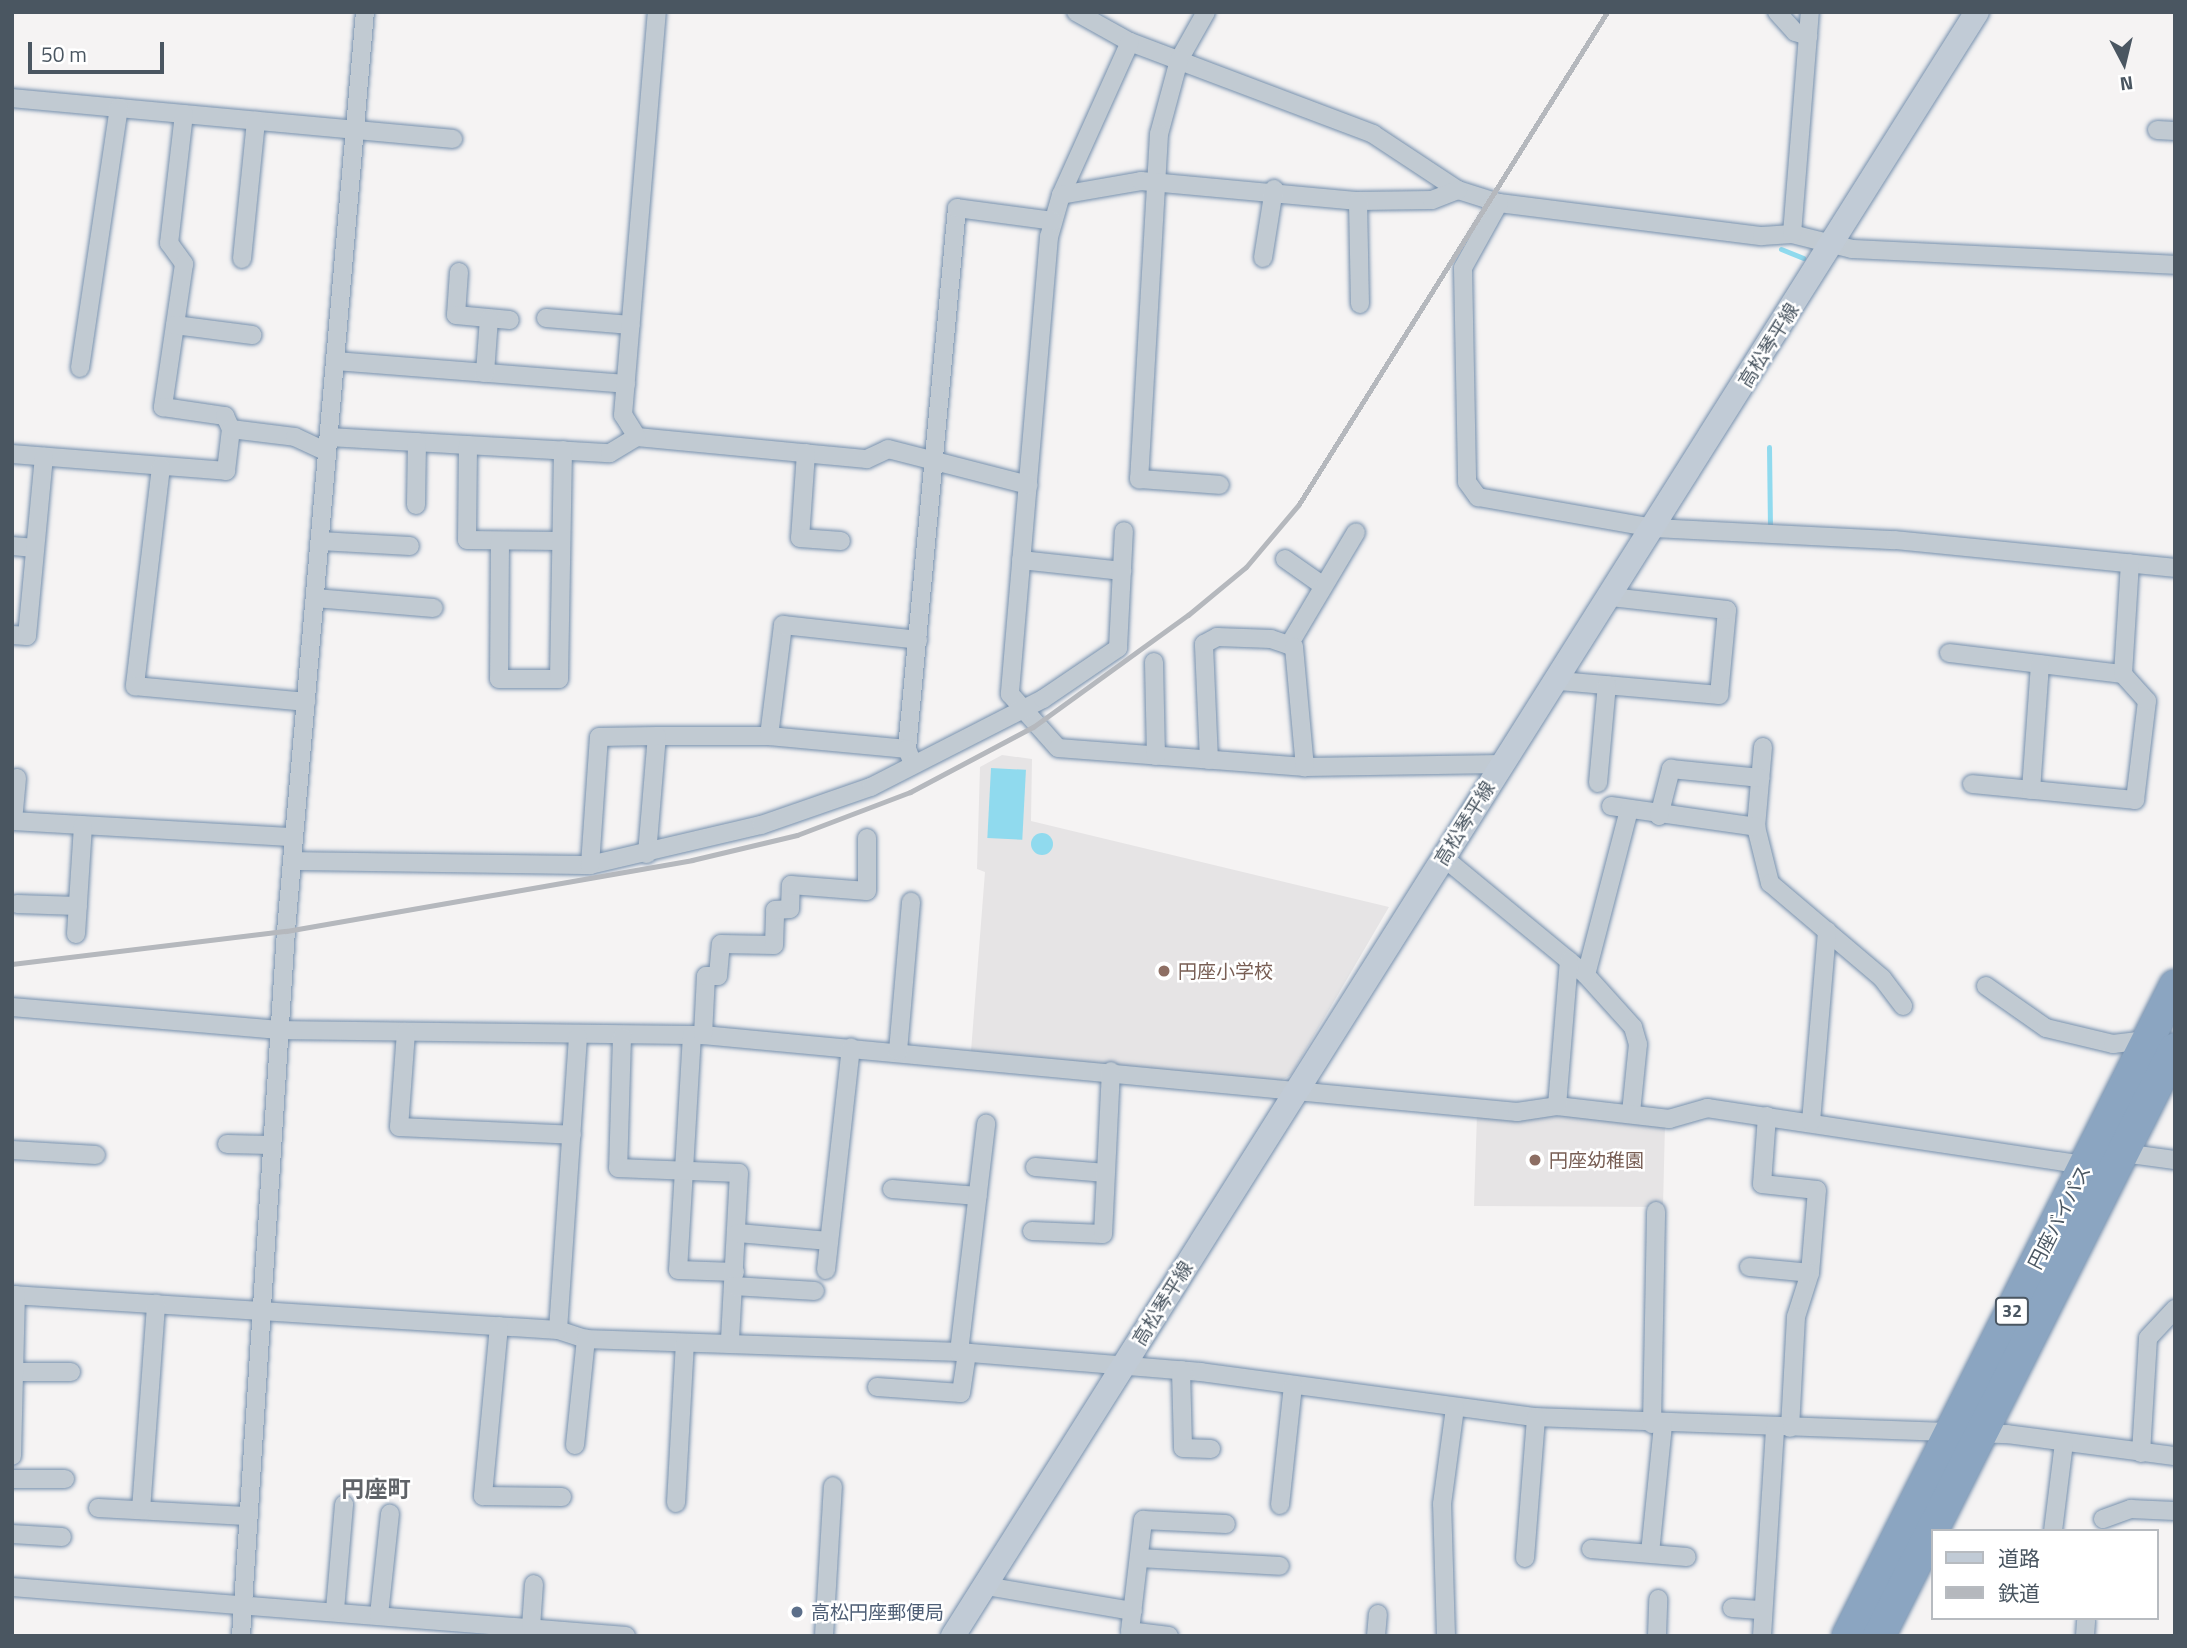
<!DOCTYPE html>
<html>
<head>
<meta charset="utf-8">
<style>
	body { margin:0 }
	#map { position:relative; width:2187px; height:1648px; overflow:hidden; background:#f5f3f3; font-family:"Titillium Web","Noto Sans JP",sans-serif }
	div>[style] { position:absolute }
	[style*='--x'] { left:calc(var(--x)*1px); top:calc(var(--y)*1px); width:calc(var(--w)*1px); rotate:calc(var(--a)*1deg) }
	.education>* { inset:0; background:#e6e4e5 }
	.water>* { inset:0; background:#90daee; transform-origin:0 0 }
	.round { border-radius:50% }
	.stream>* { height:5px; margin:-2.5px; padding:0 2.5px; transform-origin:2.5px; border-radius:2.5px; background:#90daee }
	.roads { filter:drop-shadow(0 0 2px #7690ad) drop-shadow(0 0 2px #7690ad) }
	.street>* { height:18px; margin:-9px; padding:0 9px; transform-origin:9px; border-radius:9px; background:#c1cad2 }
	.secondary>* { height:24px; margin:-12px; padding:0 12px; transform-origin:12px; border-radius:12px; background:#c1cbd6 }
	.highway>* { height:32px; margin:-16px; padding:0 16px; transform-origin:16px; border-radius:16px; background:#8ba5c1 }
	.rail>* { height:5px; margin:-2.5px; padding:0 2.5px; transform-origin:2.5px; border-radius:2.5px; background:#b5b8bd }
	.dots>* { width:19px; height:19px; translate:-50% -50%; box-sizing:border-box; border:4px solid #fff; border-radius:50% }
	span { translate:-50% -50%; white-space:nowrap; text-align:center; line-height:1.15; -webkit-text-stroke:5px #fff; paint-order:stroke }
	.shield-label span { padding:2px 5px; background:#fff; border:2px solid; border-radius:5px; -webkit-text-stroke-width:0 }
	.shield-label { font-size:18px; color:#4a5661; font-weight:700 }
	.street-label { font-size:19px; color:#4a5661 }
	.education-label { font-size:19px; color:#785e54 }
	.left { translate:0 -50%; text-align:left }
	.service-label { font-size:19px; color:#4e5e75 }
	.quarter-label { font-size:23px; color:#5f6368; font-weight:700 }
	.frame { position:absolute; inset:0; border:14px solid #4a5661; pointer-events:none }
	.legend { position:absolute; left:1931px; top:1529px; width:228px; height:91px; box-sizing:border-box; background:#fff; border:2px solid #b7bbc0; margin:0; padding:9px 12px; list-style:none; font-size:21px; color:#4a5661 }
	.legend li { display:flex; align-items:center; gap:14px; height:35px }
	.legend b { width:35px; border:2px solid #b7bbc0 }
	.north { position:absolute; left:2089px; top:28px; width:70px; height:70px; -webkit-text-stroke:5px #fff; paint-order:stroke; rotate:173deg; font-size:19px; font-weight:700; line-height:28px; text-align:center; color:#4a5661 }
	.north::after { content:''; display:block; margin:auto; width:24px; height:32px; background:#4a5661; clip-path:polygon(50% 0,100% 100%,50% 72%,0 100%) }
	.scale { position:absolute; left:28px; top:42px; width:136px; height:32px; box-sizing:border-box; border:4px solid #4a5661; border-top:0; padding-left:9px; font-size:21px; line-height:24px; white-space:nowrap; color:#4a5661; -webkit-text-stroke:5px #fff; paint-order:stroke }
</style>
</head>
<body>
<div id="map">
	<div class="education">
		<div style="clip-path:polygon(1002px 755px,1032px 759px,1031px 821px,1389px 907px,1291px 1075px,1279px 1082px,971px 1051px,985px 872px,977px 869px,980px 767px)"></div>
		<div style="clip-path:polygon(1558px 1110px,1665px 1124px,1663px 1207px,1474px 1206px,1477px 1114px)"></div>
	</div>
	<div class="water">
		<div style="left:991px;top:768px;width:35px;height:70px;rotate:3deg"></div>
		<div class="round" style="left:1031px;top:833px;width:22px;height:22px"></div>
	</div>
	<div class="stream">
		<div style="--x:1781;--y:249;--w:24;--a:22"></div>
		<div style="--x:1769;--y:447;--w:78;--a:89.3"></div>
	</div>
	<div class="roads">
		<div class="street">
			<div style="--x:1076;--y:12;--w:62;--a:29.1"></div>
			<div style="--x:1130;--y:42;--w:260;--a:20.7"></div>
			<div style="--x:1373;--y:134;--w:102;--a:33.4"></div>
			<div style="--x:1458;--y:190;--w:43;--a:17.6"></div>
			<div style="--x:1499;--y:203;--w:265;--a:7.2"></div>
			<div style="--x:1762;--y:236;--w:30;--a:-4"></div>
			<div style="--x:1792;--y:234;--w:62;--a:14"></div>
			<div style="--x:1852;--y:249;--w:323;--a:2.8"></div>
			<div style="--x:1206;--y:12;--w:55;--a:119.4"></div>
			<div style="--x:1179;--y:60;--w:77;--a:105.1"></div>
			<div style="--x:1159;--y:134;--w:346;--a:93.3"></div>
			<div style="--x:1139;--y:479;--w:81;--a:4.2"></div>
			<div style="--x:1777;--y:12;--w:27;--a:48"></div>
			<div style="--x:1795;--y:32;--w:14;--a:17"></div>
			<div style="--x:1130;--y:42;--w:168;--a:114.3"></div>
			<div style="--x:1061;--y:195;--w:44;--a:105.9"></div>
			<div style="--x:1049;--y:237;--w:459;--a:94.9"></div>
			<div style="--x:1010;--y:694;--w:72;--a:48.4"></div>
			<div style="--x:1058;--y:748;--w:248;--a:4.4"></div>
			<div style="--x:1305;--y:767;--w:197;--a:-0.9"></div>
			<div style="--x:12;--y:98;--w:443;--a:5.3"></div>
			<div style="--x:184;--y:114;--w:130;--a:96.6"></div>
			<div style="--x:169;--y:243;--w:26;--a:54"></div>
			<div style="--x:184;--y:264;--w:145;--a:98.4"></div>
			<div style="--x:163;--y:407;--w:63;--a:8.3"></div>
			<div style="--x:225;--y:416;--w:14;--a:65"></div>
			<div style="--x:2157;--y:130;--w:18;--a:3"></div>
			<div style="--x:1061;--y:195;--w:81;--a:-9.9"></div>
			<div style="--x:1141;--y:181;--w:218;--a:5.3"></div>
			<div style="--x:1358;--y:201;--w:74;--a:-0.8"></div>
			<div style="--x:1432;--y:200;--w:28;--a:-21"></div>
			<div style="--x:1358;--y:201;--w:103;--a:88.9"></div>
			<div style="--x:1499;--y:203;--w:74;--a:119"></div>
			<div style="--x:1463;--y:268;--w:214;--a:88.9"></div>
			<div style="--x:1467;--y:482;--w:19;--a:54"></div>
			<div style="--x:1478;--y:497;--w:179;--a:10"></div>
			<div style="--x:1654;--y:528;--w:241;--a:2.9"></div>
			<div style="--x:1895;--y:540;--w:281;--a:5.7"></div>
			<div style="--x:1792;--y:234;--w:223;--a:-85.4"></div>
			<div style="--x:1263;--y:258;--w:70;--a:-80.9"></div>
			<div style="--x:242;--y:259;--w:139;--a:-84.2"></div>
			<div style="--x:459;--y:272;--w:43;--a:94"></div>
			<div style="--x:456;--y:315;--w:54;--a:5.3"></div>
			<div style="--x:546;--y:318;--w:85;--a:4.7"></div>
			<div style="--x:175;--y:325;--w:78;--a:7.4"></div>
			<div style="--x:335;--y:361;--w:292;--a:4.5"></div>
			<div style="--x:80;--y:368;--w:263;--a:-81.5"></div>
			<div style="--x:485;--y:373;--w:54;--a:-85.8"></div>
			<div style="--x:329;--y:437;--w:281;--a:3.3"></div>
			<div style="--x:610;--y:453;--w:31;--a:-31"></div>
			<div style="--x:637;--y:437;--w:231;--a:5.5"></div>
			<div style="--x:867;--y:459;--w:23;--a:-25"></div>
			<div style="--x:888;--y:449;--w:145;--a:14.4"></div>
			<div style="--x:637;--y:437;--w:26;--a:-122"></div>
			<div style="--x:623;--y:415;--w:404;--a:-85.2"></div>
			<div style="--x:468;--y:445;--w:95;--a:90.6"></div>
			<div style="--x:467;--y:540;--w:93;--a:0.6"></div>
			<div style="--x:806;--y:453;--w:85;--a:94"></div>
			<div style="--x:800;--y:538;--w:41;--a:4.2"></div>
			<div style="--x:12;--y:454;--w:215;--a:4.5"></div>
			<div style="--x:226;--y:471;--w:42;--a:-83.2"></div>
			<div style="--x:231;--y:429;--w:64;--a:7.1"></div>
			<div style="--x:295;--y:437;--w:35;--a:25"></div>
			<div style="--x:161;--y:467;--w:221;--a:96.8"></div>
			<div style="--x:135;--y:686;--w:172;--a:5.3"></div>
			<div style="--x:416;--y:505;--w:63;--a:-89.1"></div>
			<div style="--x:320;--y:541;--w:90;--a:3.2"></div>
			<div style="--x:500;--y:541;--w:138;--a:90.4"></div>
			<div style="--x:499;--y:679;--w:60;--a:0"></div>
			<div style="--x:559;--y:679;--w:229;--a:-89"></div>
			<div style="--x:12;--y:546;--w:23;--a:5"></div>
			<div style="--x:1285;--y:559;--w:45;--a:35.1"></div>
			<div style="--x:1021;--y:560;--w:102;--a:6.2"></div>
			<div style="--x:315;--y:598;--w:119;--a:4.8"></div>
			<div style="--x:12;--y:635;--w:15;--a:4"></div>
			<div style="--x:27;--y:636;--w:180;--a:-84.6"></div>
			<div style="--x:1289;--y:645;--w:131;--a:-59.3"></div>
			<div style="--x:1949;--y:653;--w:175;--a:6.9"></div>
			<div style="--x:1154;--y:662;--w:94;--a:88.8"></div>
			<div style="--x:1560;--y:681;--w:160;--a:5"></div>
			<div style="--x:1719;--y:695;--w:85;--a:-84.6"></div>
			<div style="--x:1727;--y:610;--w:117;--a:-173.6"></div>
			<div style="--x:769;--y:736;--w:112;--a:-82.8"></div>
			<div style="--x:783;--y:625;--w:136;--a:6.3"></div>
			<div style="--x:1763;--y:747;--w:80;--a:95"></div>
			<div style="--x:1756;--y:827;--w:58;--a:76"></div>
			<div style="--x:1770;--y:883;--w:147;--a:40.3"></div>
			<div style="--x:1882;--y:978;--w:35;--a:53"></div>
			<div style="--x:907;--y:749;--w:543;--a:-84.72"></div>
			<div style="--x:957;--y:208;--w:97;--a:7.7"></div>
			<div style="--x:1209;--y:760;--w:116;--a:-92.5"></div>
			<div style="--x:1204;--y:644;--w:15;--a:-28"></div>
			<div style="--x:1217;--y:637;--w:54;--a:2.1"></div>
			<div style="--x:1271;--y:639;--w:24;--a:19"></div>
			<div style="--x:1294;--y:647;--w:121;--a:84.8"></div>
			<div style="--x:17;--y:778;--w:43;--a:95.3"></div>
			<div style="--x:13;--y:821;--w:281;--a:3.3"></div>
			<div style="--x:1598;--y:783;--w:98;--a:-84.8"></div>
			<div style="--x:1972;--y:784;--w:164;--a:5.6"></div>
			<div style="--x:2135;--y:800;--w:100;--a:-83.1"></div>
			<div style="--x:2147;--y:701;--w:36;--a:-132"></div>
			<div style="--x:2123;--y:674;--w:111;--a:-86.4"></div>
			<div style="--x:2031;--y:790;--w:126;--a:-85.9"></div>
			<div style="--x:1611;--y:806;--w:147;--a:8.2"></div>
			<div style="--x:1659;--y:816;--w:49;--a:-75.7"></div>
			<div style="--x:1671;--y:769;--w:90;--a:5.7"></div>
			<div style="--x:647;--y:854;--w:118;--a:-85.2"></div>
			<div style="--x:657;--y:736;--w:112;--a:0"></div>
			<div style="--x:769;--y:736;--w:139;--a:5.4"></div>
			<div style="--x:907;--y:749;--w:11;--a:68"></div>
			<div style="--x:1443;--y:857;--w:185;--a:39.5"></div>
			<div style="--x:1586;--y:975;--w:70;--a:47.9"></div>
			<div style="--x:1633;--y:1027;--w:18;--a:74"></div>
			<div style="--x:1638;--y:1044;--w:69;--a:95.8"></div>
			<div style="--x:292;--y:861;--w:298;--a:0.8"></div>
			<div style="--x:590;--y:865;--w:176;--a:-13.2"></div>
			<div style="--x:761;--y:825;--w:116;--a:-19.1"></div>
			<div style="--x:871;--y:787;--w:193;--a:-27.1"></div>
			<div style="--x:1043;--y:699;--w:91;--a:-34.2"></div>
			<div style="--x:1118;--y:648;--w:117;--a:-87.1"></div>
			<div style="--x:590;--y:865;--w:128;--a:-86"></div>
			<div style="--x:599;--y:737;--w:58;--a:-1"></div>
			<div style="--x:17;--y:904;--w:61;--a:1.9"></div>
			<div style="--x:76;--y:934;--w:109;--a:-86.3"></div>
			<div style="--x:1586;--y:975;--w:171;--a:-75.4"></div>
			<div style="--x:1986;--y:986;--w:73;--a:35"></div>
			<div style="--x:2046;--y:1028;--w:69;--a:13.4"></div>
			<div style="--x:2113;--y:1044;--w:34;--a:-7"></div>
			<div style="--x:12;--y:1007;--w:271;--a:4.9"></div>
			<div style="--x:282;--y:1030;--w:421;--a:0.7"></div>
			<div style="--x:703;--y:1035;--w:818;--a:5.4"></div>
			<div style="--x:1517;--y:1112;--w:40;--a:-8.5"></div>
			<div style="--x:1557;--y:1106;--w:113;--a:6.6"></div>
			<div style="--x:1669;--y:1119;--w:40;--a:-16"></div>
			<div style="--x:1707;--y:1108;--w:382;--a:8.6"></div>
			<div style="--x:406;--y:1032;--w:95;--a:94.2"></div>
			<div style="--x:399;--y:1127;--w:173;--a:2.6"></div>
			<div style="--x:692;--y:1035;--w:235;--a:93.4"></div>
			<div style="--x:678;--y:1270;--w:57;--a:2"></div>
			<div style="--x:703;--y:1035;--w:59;--a:-87.1"></div>
			<div style="--x:706;--y:976;--w:12;--a:0"></div>
			<div style="--x:718;--y:976;--w:32;--a:-85"></div>
			<div style="--x:721;--y:944;--w:53;--a:1.1"></div>
			<div style="--x:774;--y:945;--w:35;--a:-88"></div>
			<div style="--x:775;--y:910;--w:15;--a:-4"></div>
			<div style="--x:790;--y:909;--w:24;--a:-88"></div>
			<div style="--x:791;--y:885;--w:76;--a:4.5"></div>
			<div style="--x:867;--y:891;--w:53;--a:-90"></div>
			<div style="--x:622;--y:1037;--w:131;--a:91.7"></div>
			<div style="--x:618;--y:1168;--w:121;--a:2.4"></div>
			<div style="--x:739;--y:1173;--w:168;--a:93.1"></div>
			<div style="--x:898;--y:1051;--w:150;--a:-85"></div>
			<div style="--x:1557;--y:1106;--w:146;--a:-85.3"></div>
			<div style="--x:1767;--y:1116;--w:68;--a:94.2"></div>
			<div style="--x:1762;--y:1184;--w:55;--a:6.2"></div>
			<div style="--x:1817;--y:1190;--w:83;--a:94.8"></div>
			<div style="--x:1810;--y:1273;--w:46;--a:107.7"></div>
			<div style="--x:1796;--y:1317;--w:111;--a:93.1"></div>
			<div style="--x:1811;--y:1122;--w:192;--a:-85.2"></div>
			<div style="--x:227;--y:1144;--w:43;--a:1.3"></div>
			<div style="--x:12;--y:1150;--w:84;--a:3.4"></div>
			<div style="--x:2123;--y:1153;--w:52;--a:7.7"></div>
			<div style="--x:1035;--y:1167;--w:71;--a:4.8"></div>
			<div style="--x:892;--y:1189;--w:86;--a:4.7"></div>
			<div style="--x:1032;--y:1231;--w:71;--a:2.4"></div>
			<div style="--x:1103;--y:1234;--w:163;--a:-87.2"></div>
			<div style="--x:738;--y:1233;--w:91;--a:5"></div>
			<div style="--x:1749;--y:1267;--w:61;--a:5.6"></div>
			<div style="--x:826;--y:1270;--w:224;--a:-83.6"></div>
			<div style="--x:734;--y:1286;--w:81;--a:3.5"></div>
			<div style="--x:12;--y:1295;--w:547;--a:3.67"></div>
			<div style="--x:558;--y:1330;--w:29;--a:18"></div>
			<div style="--x:586;--y:1339;--w:373;--a:2"></div>
			<div style="--x:959;--y:1352;--w:243;--a:4.7"></div>
			<div style="--x:1201;--y:1372;--w:338;--a:7.7"></div>
			<div style="--x:1536;--y:1417;--w:471;--a:2.1"></div>
			<div style="--x:2007;--y:1434;--w:169;--a:7.5"></div>
			<div style="--x:499;--y:1326;--w:171;--a:95.4"></div>
			<div style="--x:483;--y:1496;--w:79;--a:0.7"></div>
			<div style="--x:558;--y:1330;--w:294;--a:-86.1"></div>
			<div style="--x:959;--y:1352;--w:230;--a:-83.2"></div>
			<div style="--x:1181;--y:1370;--w:78;--a:88.5"></div>
			<div style="--x:1183;--y:1448;--w:28;--a:2"></div>
			<div style="--x:14;--y:1372;--w:57;--a:0"></div>
			<div style="--x:877;--y:1387;--w:84;--a:4.1"></div>
			<div style="--x:961;--y:1393;--w:40;--a:-81.5"></div>
			<div style="--x:1652;--y:1424;--w:213;--a:-88.9"></div>
			<div style="--x:575;--y:1445;--w:107;--a:-84.1"></div>
			<div style="--x:2141;--y:1453;--w:115;--a:-86.5"></div>
			<div style="--x:2148;--y:1338;--w:40;--a:-47"></div>
			<div style="--x:12;--y:1456;--w:161;--a:-88.6"></div>
			<div style="--x:12;--y:1479;--w:53;--a:0"></div>
			<div style="--x:676;--y:1503;--w:160;--a:-86.8"></div>
			<div style="--x:1280;--y:1505;--w:120;--a:-83.8"></div>
			<div style="--x:98;--y:1508;--w:148;--a:3.1"></div>
			<div style="--x:141;--y:1510;--w:207;--a:-85.8"></div>
			<div style="--x:2103;--y:1519;--w:30;--a:-20"></div>
			<div style="--x:2131;--y:1509;--w:44;--a:2.6"></div>
			<div style="--x:2053;--y:1531;--w:89;--a:-82.9"></div>
			<div style="--x:12;--y:1534;--w:50;--a:3.4"></div>
			<div style="--x:1591;--y:1549;--w:96;--a:4.8"></div>
			<div style="--x:1650;--y:1553;--w:129;--a:-84.2"></div>
			<div style="--x:1139;--y:1558;--w:141;--a:3.2"></div>
			<div style="--x:1525;--y:1558;--w:141;--a:-85.5"></div>
			<div style="--x:986;--y:1586;--w:149;--a:9.7"></div>
			<div style="--x:12;--y:1587;--w:616;--a:4.56"></div>
			<div style="--x:1732;--y:1608;--w:31;--a:4"></div>
			<div style="--x:335;--y:1610;--w:106;--a:-85.1"></div>
			<div style="--x:379;--y:1615;--w:102;--a:-83.8"></div>
			<div style="--x:531;--y:1627;--w:43;--a:-86"></div>
			<div style="--x:241;--y:1636;--w:706;--a:-86.35"></div>
			<div style="--x:286;--y:931;--w:922;--a:-85.09"></div>
			<div style="--x:824;--y:1636;--w:150;--a:-86.6"></div>
			<div style="--x:1169;--y:1636;--w:39;--a:-173"></div>
			<div style="--x:1130;--y:1631;--w:112;--a:-83.3"></div>
			<div style="--x:1143;--y:1520;--w:83;--a:2.8"></div>
			<div style="--x:1376;--y:1636;--w:22;--a:-85"></div>
			<div style="--x:1446;--y:1636;--w:132;--a:-91.7"></div>
			<div style="--x:1442;--y:1504;--w:97;--a:-82.3"></div>
			<div style="--x:1657;--y:1636;--w:37;--a:-88"></div>
			<div style="--x:1762;--y:1636;--w:208;--a:-86.4"></div>
			<div style="--x:2085;--y:1636;--w:15;--a:-86"></div>
		</div>
		<div class="secondary">
			<div style="--x:953;--y:1636;--w:1920;--a:-57.77"></div>
		</div>
		<div class="highway">
			<div style="--x:1848;--y:1636;--w:728;--a:-63.29"></div>
			<div style="--x:1879;--y:1636;--w:657;--a:-63.24"></div>
		</div>
	</div>
	<div class="rail">
		<div style="--x:12;--y:964;--w:276;--a:-6.9"></div>
		<div style="--x:286;--y:931;--w:412;--a:-9.9"></div>
		<div style="--x:692;--y:860;--w:108;--a:-13.4"></div>
		<div style="--x:797;--y:835;--w:121;--a:-20.8"></div>
		<div style="--x:910;--y:792;--w:139;--a:-27.9"></div>
		<div style="--x:1033;--y:727;--w:191;--a:-35.9"></div>
		<div style="--x:1188;--y:615;--w:75;--a:-39.6"></div>
		<div style="--x:1246;--y:567;--w:82;--a:-49.9"></div>
		<div style="--x:1299;--y:504;--w:580;--a:-57.95"></div>
	</div>
	<div class="dots">
		<div style="left:1164px;top:971px;background:#8d6e63"></div>
		<div style="left:1535px;top:1160px;background:#8d6e63"></div>
		<div style="left:797px;top:1612px;background:#5c6f8a"></div>
	</div>
	<div class="shield-label">
		<span style="left:2012px;top:1311px">32</span>
	</div>
	<div class="street-label">
		<span style="left:1768px;top:345px;rotate:-58deg">高松琴平線</span>
		<span style="left:1464px;top:823px;rotate:-58deg">高松琴平線</span>
		<span style="left:2059px;top:1217px;rotate:-63deg">円座バイパス</span>
		<span style="left:1162px;top:1303px;rotate:-58deg">高松琴平線</span>
	</div>
	<div class="education-label">
		<span class="left" style="left:1178px;top:971px">円座小学校</span>
		<span class="left" style="left:1549px;top:1160px">円座幼稚園</span>
	</div>
	<div class="service-label">
		<span class="left" style="left:811px;top:1612px">高松円座郵便局</span>
	</div>
	<div class="quarter-label">
		<span style="left:376px;top:1489px">円座町</span>
	</div>
	<div class="frame"></div>
	<ul class="legend">
	<li><b style="height:9px;background:#c1cbd6"></b>道路</li>
	<li><b style="height:9px;background:#b5b8bd"></b>鉄道</li>
	</ul>
	<div class="north">N</div>
	<div class="scale">50 m</div>
</div>
</body>
</html>
